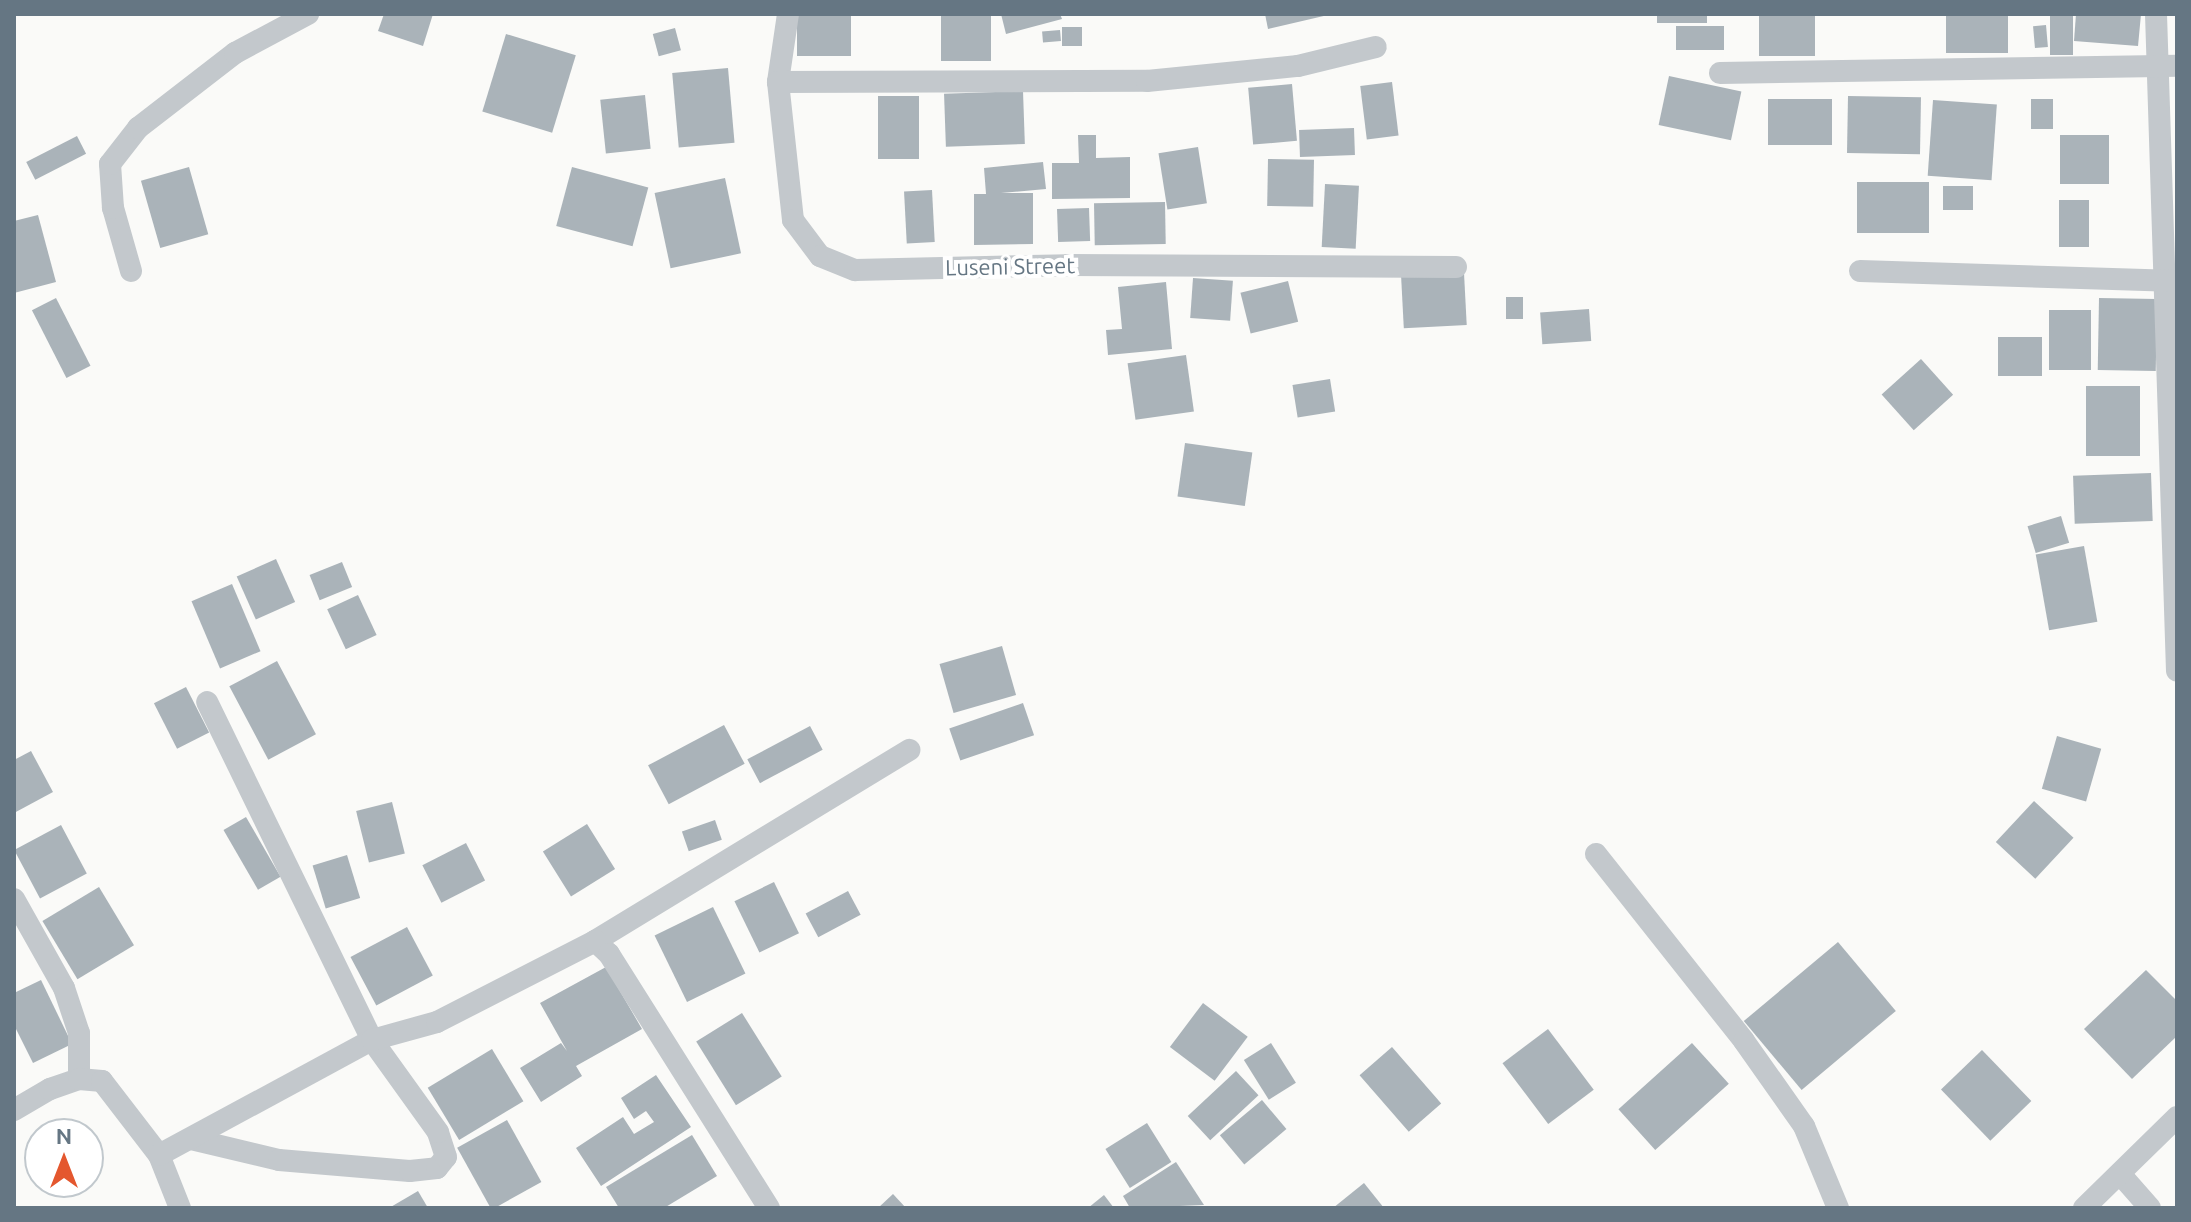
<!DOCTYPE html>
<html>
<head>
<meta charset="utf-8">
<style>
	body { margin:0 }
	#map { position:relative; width:2191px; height:1222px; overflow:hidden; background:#fafaf8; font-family:Ubuntu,sans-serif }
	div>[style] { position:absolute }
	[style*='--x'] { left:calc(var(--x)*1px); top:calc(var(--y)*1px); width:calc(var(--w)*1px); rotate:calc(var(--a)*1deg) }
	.building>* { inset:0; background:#aab3b9; transform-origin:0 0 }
	.minor>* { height:22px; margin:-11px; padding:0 11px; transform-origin:11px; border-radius:11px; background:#c3c8cc }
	span { translate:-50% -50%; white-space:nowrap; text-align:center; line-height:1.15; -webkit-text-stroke:8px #fff; paint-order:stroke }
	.street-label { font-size:22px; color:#657683 }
	.frame { position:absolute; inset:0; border:16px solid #657683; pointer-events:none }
	.north { position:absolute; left:24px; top:1118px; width:80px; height:80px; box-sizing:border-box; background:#fff; border:2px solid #c1c8cd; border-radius:50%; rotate:0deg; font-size:22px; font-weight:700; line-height:32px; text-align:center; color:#657683 }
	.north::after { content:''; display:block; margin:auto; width:28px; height:36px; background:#e4572e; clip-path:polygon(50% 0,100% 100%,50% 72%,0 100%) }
</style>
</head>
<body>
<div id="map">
	<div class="building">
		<div style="clip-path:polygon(384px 14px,433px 14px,423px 46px,378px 31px)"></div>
		<div style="left:797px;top:14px;width:54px;height:42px"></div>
		<div style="left:941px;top:14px;width:50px;height:47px"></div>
		<div style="clip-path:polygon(1001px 14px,1060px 14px,1062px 19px,1006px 34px)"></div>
		<div style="clip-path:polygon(1265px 14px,1328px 14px,1328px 15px,1268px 29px)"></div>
		<div style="left:1657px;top:14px;width:50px;height:9px"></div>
		<div style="left:1759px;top:14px;width:56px;height:42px"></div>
		<div style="left:1946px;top:14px;width:62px;height:39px"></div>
		<div style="left:2050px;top:14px;width:23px;height:41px"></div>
		<div style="clip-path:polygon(2076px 14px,2141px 14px,2138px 46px,2074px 41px)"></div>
		<div style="left:2046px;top:25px;width:22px;height:13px;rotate:85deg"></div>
		<div style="left:1724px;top:26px;width:24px;height:48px;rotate:90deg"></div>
		<div style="left:1062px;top:27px;width:20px;height:19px"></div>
		<div style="left:675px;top:28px;width:23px;height:23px;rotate:75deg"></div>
		<div style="left:1060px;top:30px;width:11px;height:18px;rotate:85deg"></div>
		<div style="left:506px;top:34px;width:73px;height:81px;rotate:17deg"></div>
		<div style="left:728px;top:68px;width:75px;height:56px;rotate:85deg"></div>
		<div style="left:1669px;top:76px;width:74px;height:50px;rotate:12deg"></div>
		<div style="left:1392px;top:82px;width:54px;height:32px;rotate:83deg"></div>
		<div style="left:1292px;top:84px;width:57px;height:44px;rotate:85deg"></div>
		<div style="left:1023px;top:91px;width:53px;height:79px;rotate:88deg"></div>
		<div style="left:645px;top:95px;width:54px;height:45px;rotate:84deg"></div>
		<div style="left:919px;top:96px;width:63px;height:41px;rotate:90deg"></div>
		<div style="left:1848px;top:96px;width:73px;height:57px;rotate:1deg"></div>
		<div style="left:1768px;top:99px;width:64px;height:46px"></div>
		<div style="left:2031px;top:99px;width:22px;height:30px"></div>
		<div style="left:1933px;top:100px;width:64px;height:76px;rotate:4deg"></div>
		<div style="left:1354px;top:128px;width:27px;height:55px;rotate:88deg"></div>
		<div style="clip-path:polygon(1078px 135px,1096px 135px,1096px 158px,1130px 157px,1130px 198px,1052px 199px,1052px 163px,1079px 163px)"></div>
		<div style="left:2060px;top:135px;width:49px;height:49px"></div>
		<div style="left:77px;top:136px;width:20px;height:57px;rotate:63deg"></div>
		<div style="left:1198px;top:147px;width:57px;height:40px;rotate:81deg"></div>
		<div style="left:1268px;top:159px;width:46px;height:47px;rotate:1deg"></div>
		<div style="clip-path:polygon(1043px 162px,1046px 189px,1001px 193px,1033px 193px,1033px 244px,974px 245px,974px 194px,986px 194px,984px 168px)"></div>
		<div style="left:189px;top:167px;width:70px;height:50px;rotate:74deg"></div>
		<div style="left:572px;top:167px;width:79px;height:61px;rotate:15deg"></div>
		<div style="left:725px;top:178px;width:77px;height:72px;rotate:78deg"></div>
		<div style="left:1857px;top:182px;width:72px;height:51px"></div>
		<div style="left:1325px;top:184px;width:34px;height:63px;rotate:3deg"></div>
		<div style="left:1943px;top:186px;width:30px;height:24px"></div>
		<div style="left:932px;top:190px;width:52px;height:28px;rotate:87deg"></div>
		<div style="left:2059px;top:200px;width:30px;height:47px"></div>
		<div style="left:1165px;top:202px;width:42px;height:71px;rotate:89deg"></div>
		<div style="left:1089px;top:208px;width:33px;height:32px;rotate:88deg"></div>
		<div style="clip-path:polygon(38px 215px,56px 282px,14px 293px,14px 221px)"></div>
		<div style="left:1464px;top:273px;width:52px;height:63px;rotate:87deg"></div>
		<div style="left:1193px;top:278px;width:40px;height:40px;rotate:4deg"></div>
		<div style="left:1288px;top:281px;width:42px;height:49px;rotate:76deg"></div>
		<div style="clip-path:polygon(1166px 282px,1172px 349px,1108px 355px,1106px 330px,1122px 329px,1118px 287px)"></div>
		<div style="left:1506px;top:297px;width:17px;height:22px"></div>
		<div style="left:56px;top:298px;width:76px;height:27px;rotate:63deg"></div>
		<div style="left:2099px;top:298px;width:58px;height:72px;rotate:1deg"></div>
		<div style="left:1589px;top:309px;width:32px;height:49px;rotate:86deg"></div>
		<div style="left:2049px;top:310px;width:42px;height:60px"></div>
		<div style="left:1998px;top:337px;width:44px;height:39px"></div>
		<div style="left:1186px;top:355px;width:57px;height:59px;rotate:82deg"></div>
		<div style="left:1921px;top:359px;width:48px;height:53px;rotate:48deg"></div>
		<div style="left:1330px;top:379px;width:33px;height:38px;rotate:81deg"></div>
		<div style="left:2086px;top:386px;width:54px;height:70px"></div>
		<div style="left:1185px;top:443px;width:68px;height:54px;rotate:8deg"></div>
		<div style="left:2151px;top:473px;width:48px;height:78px;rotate:88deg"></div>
		<div style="left:2061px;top:516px;width:28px;height:35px;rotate:73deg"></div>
		<div style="left:2084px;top:546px;width:77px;height:49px;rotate:80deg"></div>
		<div style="left:276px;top:559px;width:47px;height:43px;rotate:66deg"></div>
		<div style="left:342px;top:562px;width:27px;height:35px;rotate:68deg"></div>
		<div style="left:232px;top:584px;width:73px;height:44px;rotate:67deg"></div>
		<div style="left:358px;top:595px;width:44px;height:34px;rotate:65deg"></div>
		<div style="left:1002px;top:646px;width:51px;height:65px;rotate:74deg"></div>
		<div style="left:277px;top:661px;width:83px;height:54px;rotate:62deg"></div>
		<div style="left:186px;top:687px;width:51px;height:36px;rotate:63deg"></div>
		<div style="left:1023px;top:703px;width:34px;height:78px;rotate:71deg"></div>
		<div style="left:724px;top:725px;width:44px;height:86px;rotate:62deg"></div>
		<div style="left:810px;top:726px;width:27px;height:71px;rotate:62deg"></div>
		<div style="left:2057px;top:736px;width:46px;height:55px;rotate:16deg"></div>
		<div style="clip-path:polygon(31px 751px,53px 792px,14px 813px,14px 760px)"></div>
		<div style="left:2034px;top:801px;width:54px;height:56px;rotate:43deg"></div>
		<div style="left:392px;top:802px;width:53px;height:37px;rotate:76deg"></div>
		<div style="left:246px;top:817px;width:69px;height:26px;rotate:60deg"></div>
		<div style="left:715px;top:820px;width:21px;height:35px;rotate:71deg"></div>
		<div style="left:587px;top:824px;width:53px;height:52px;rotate:58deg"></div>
		<div style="left:61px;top:825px;width:55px;height:53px;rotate:62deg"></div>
		<div style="left:466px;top:843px;width:42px;height:49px;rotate:63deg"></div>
		<div style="left:347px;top:855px;width:45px;height:36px;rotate:73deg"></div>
		<div style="left:774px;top:882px;width:57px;height:44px;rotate:64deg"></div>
		<div style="left:99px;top:887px;width:68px;height:66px;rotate:59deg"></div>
		<div style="left:848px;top:891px;width:27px;height:48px;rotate:62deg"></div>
		<div style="left:713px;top:907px;width:74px;height:65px;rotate:64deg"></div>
		<div style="left:407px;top:927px;width:55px;height:64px;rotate:62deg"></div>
		<div style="left:1838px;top:942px;width:90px;height:123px;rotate:50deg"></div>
		<div style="clip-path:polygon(606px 967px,642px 1029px,576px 1066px,582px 1076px,541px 1102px,520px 1068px,561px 1043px,567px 1051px,540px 1003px)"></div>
		<div style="clip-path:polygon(2146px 970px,2177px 1001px,2177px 1036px,2132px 1079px,2084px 1029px)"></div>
		<div style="clip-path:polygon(41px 980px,72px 1044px,33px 1063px,14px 1025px,14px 993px)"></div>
		<div style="left:1203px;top:1003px;width:56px;height:55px;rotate:37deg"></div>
		<div style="left:742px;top:1013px;width:75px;height:54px;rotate:58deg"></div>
		<div style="left:1548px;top:1029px;width:76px;height:57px;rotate:53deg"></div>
		<div style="left:1271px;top:1043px;width:47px;height:32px;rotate:58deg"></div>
		<div style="left:1692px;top:1043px;width:55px;height:99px;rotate:48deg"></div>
		<div style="left:1392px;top:1047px;width:75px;height:43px;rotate:49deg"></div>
		<div style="left:492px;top:1049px;width:61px;height:75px;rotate:59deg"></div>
		<div style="left:1982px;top:1050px;width:71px;height:57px;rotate:46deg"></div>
		<div style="left:1236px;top:1071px;width:33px;height:66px;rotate:47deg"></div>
		<div style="clip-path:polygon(656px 1075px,691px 1127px,601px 1186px,576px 1148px,623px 1117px,634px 1134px,654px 1122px,646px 1111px,634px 1119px,621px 1098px)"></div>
		<div style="left:1262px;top:1100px;width:38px;height:55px;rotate:50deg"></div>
		<div style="left:507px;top:1120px;width:71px;height:57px;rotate:61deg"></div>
		<div style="left:1147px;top:1123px;width:46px;height:49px;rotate:58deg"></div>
		<div style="clip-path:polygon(692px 1135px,717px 1176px,664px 1208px,619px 1208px,606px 1187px)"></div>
		<div style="clip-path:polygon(1176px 1162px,1204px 1205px,1130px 1208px,1123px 1196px)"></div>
		<div style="clip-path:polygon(1364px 1183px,1384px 1208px,1333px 1208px)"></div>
		<div style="clip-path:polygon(418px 1191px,428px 1208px,389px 1208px)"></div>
		<div style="clip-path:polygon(893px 1194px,906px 1208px,878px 1208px)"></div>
		<div style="clip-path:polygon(1104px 1195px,1114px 1208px,1088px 1208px)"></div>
	</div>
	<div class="minor">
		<div style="--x:788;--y:14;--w:69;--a:98.4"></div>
		<div style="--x:778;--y:82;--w:139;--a:83.8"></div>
		<div style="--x:793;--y:220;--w:45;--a:53.1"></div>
		<div style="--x:820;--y:256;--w:38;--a:22"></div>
		<div style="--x:855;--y:270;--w:213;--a:-1.3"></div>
		<div style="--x:1068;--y:265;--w:388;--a:0.3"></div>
		<div style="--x:2156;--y:14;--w:657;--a:88.17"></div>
		<div style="--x:1720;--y:73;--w:457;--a:-0.9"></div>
		<div style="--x:778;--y:82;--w:369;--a:-0.2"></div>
		<div style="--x:1147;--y:81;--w:152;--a:-5.7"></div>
		<div style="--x:1298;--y:66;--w:80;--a:-13.7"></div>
		<div style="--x:131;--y:271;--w:66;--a:-105.9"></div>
		<div style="--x:113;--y:208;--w:44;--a:-93.9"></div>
		<div style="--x:110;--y:164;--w:46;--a:-52.1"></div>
		<div style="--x:138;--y:128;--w:123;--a:-37.7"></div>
		<div style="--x:235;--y:53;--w:83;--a:-28.1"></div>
		<div style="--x:1860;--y:271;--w:317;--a:1.8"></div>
		<div style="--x:1596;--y:854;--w:238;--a:51.6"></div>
		<div style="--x:1744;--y:1041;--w:104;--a:54.8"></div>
		<div style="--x:1804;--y:1126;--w:89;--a:67.5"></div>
		<div style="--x:14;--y:899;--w:102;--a:60.7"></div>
		<div style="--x:64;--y:988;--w:47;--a:71.6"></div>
		<div style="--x:79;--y:1033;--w:46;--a:90"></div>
		<div style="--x:595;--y:941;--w:368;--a:-31.3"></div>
		<div style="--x:14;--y:1110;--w:42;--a:-30.3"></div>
		<div style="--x:50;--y:1089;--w:31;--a:-19"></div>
		<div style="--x:79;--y:1079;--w:23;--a:5"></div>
		<div style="--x:102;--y:1081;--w:93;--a:52.4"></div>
		<div style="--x:159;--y:1155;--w:57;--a:68.4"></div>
		<div style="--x:191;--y:1139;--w:90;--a:13.4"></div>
		<div style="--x:279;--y:1160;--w:131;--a:4.8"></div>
		<div style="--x:410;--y:1171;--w:27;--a:-6"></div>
		<div style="--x:437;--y:1168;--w:14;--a:-51"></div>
		<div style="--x:446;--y:1157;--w:26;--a:-108"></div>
		<div style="--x:438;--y:1132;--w:113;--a:-125.7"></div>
		<div style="--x:372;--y:1040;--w:376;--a:-116"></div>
		<div style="--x:159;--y:1155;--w:242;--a:-28.4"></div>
		<div style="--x:372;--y:1040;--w:67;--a:-15.5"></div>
		<div style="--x:437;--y:1022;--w:178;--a:-27.1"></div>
		<div style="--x:595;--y:941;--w:19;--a:43"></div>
		<div style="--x:609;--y:954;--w:300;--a:57.8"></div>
		<div style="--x:2121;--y:1175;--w:44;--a:48.7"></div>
		<div style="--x:2084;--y:1208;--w:130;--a:-44.4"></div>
	</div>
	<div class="street-label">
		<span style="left:1010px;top:266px;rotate:-1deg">Luseni Street</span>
	</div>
	<div class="frame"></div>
	<div class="north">N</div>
</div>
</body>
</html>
